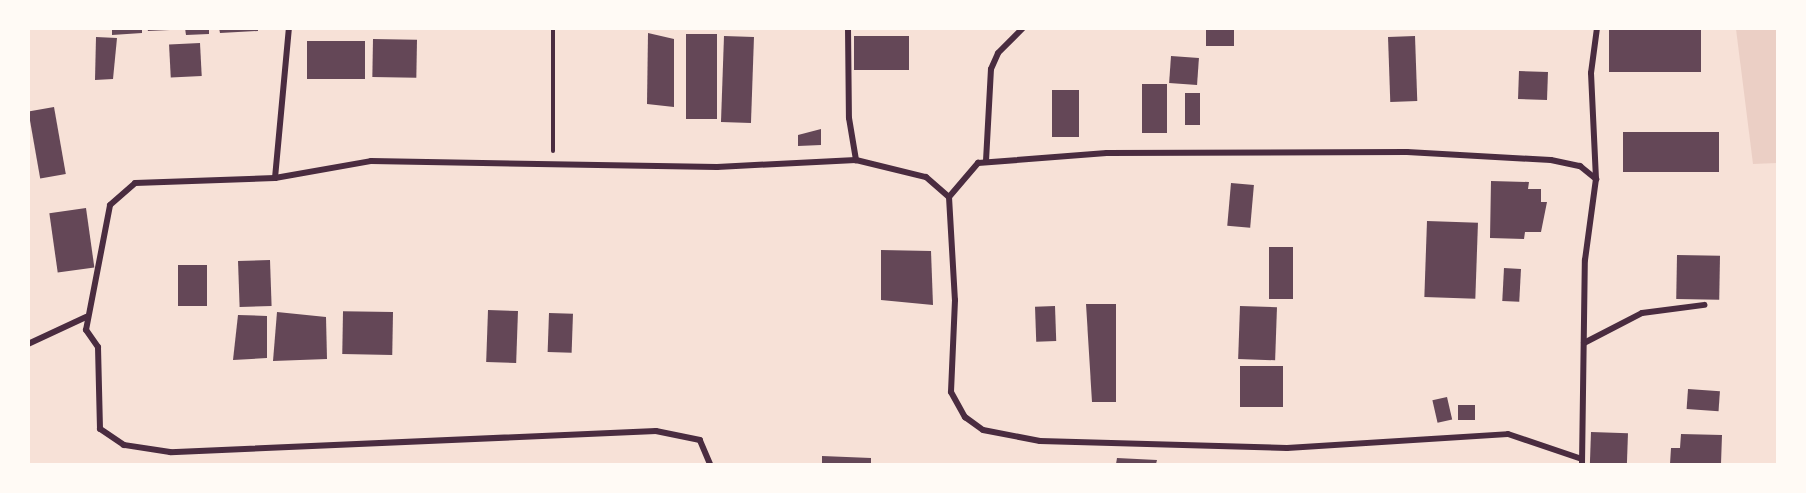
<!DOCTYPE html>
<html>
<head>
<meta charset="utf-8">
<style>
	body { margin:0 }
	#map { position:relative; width:1806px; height:493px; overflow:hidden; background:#f7e1d7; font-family:"Fira Sans Condensed",sans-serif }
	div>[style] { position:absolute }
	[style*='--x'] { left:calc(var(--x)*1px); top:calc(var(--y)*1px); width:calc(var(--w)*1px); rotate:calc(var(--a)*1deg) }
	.green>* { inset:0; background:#ebcfc5 }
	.building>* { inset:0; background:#644757; transform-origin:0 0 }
	.path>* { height:4px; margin:-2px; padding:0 2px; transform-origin:2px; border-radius:2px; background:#4a2c40 }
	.minor>* { height:6px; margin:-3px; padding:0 3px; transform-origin:3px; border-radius:3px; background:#4a2c40 }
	span { translate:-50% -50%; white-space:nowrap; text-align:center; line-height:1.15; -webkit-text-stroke:5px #fffaf5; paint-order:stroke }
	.frame { position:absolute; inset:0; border:30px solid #fffaf5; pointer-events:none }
</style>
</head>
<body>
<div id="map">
	<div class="green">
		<div style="clip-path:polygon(1736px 29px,1777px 29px,1777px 163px,1753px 164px)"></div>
	</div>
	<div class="building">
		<div style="clip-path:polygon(112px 28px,142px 28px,142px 33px,112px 35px)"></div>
		<div style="clip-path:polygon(147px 28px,170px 28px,170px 30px,148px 31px)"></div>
		<div style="clip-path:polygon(185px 28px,209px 28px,209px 34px,186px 35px)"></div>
		<div style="clip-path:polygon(219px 28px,258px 28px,258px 31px,220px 33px)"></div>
		<div style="left:1609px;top:28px;width:92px;height:44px"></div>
		<div style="left:1206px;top:30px;width:28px;height:16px"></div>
		<div style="clip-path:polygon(648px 33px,674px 39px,674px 107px,647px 104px)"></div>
		<div style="left:686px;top:34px;width:31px;height:85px"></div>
		<div style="left:724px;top:36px;width:30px;height:86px;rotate:2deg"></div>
		<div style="left:854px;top:36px;width:55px;height:34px"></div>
		<div style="left:1415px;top:36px;width:65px;height:27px;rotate:88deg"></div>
		<div style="clip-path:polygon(96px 37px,117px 38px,113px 79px,95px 80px)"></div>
		<div style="left:373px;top:39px;width:44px;height:38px;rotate:1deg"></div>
		<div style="left:307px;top:41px;width:58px;height:38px"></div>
		<div style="left:200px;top:43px;width:33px;height:31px;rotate:87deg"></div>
		<div style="left:1171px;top:56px;width:28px;height:27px;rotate:4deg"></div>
		<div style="left:1519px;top:71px;width:29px;height:28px;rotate:2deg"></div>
		<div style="left:1142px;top:84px;width:25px;height:49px"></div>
		<div style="left:1052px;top:90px;width:27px;height:47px"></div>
		<div style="left:1185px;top:93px;width:15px;height:32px"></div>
		<div style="left:54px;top:107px;width:68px;height:26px;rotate:80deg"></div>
		<div style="clip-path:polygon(821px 129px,821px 145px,798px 146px,798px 135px)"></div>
		<div style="left:1719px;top:132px;width:40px;height:96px;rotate:90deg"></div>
		<div style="clip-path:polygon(1491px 181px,1529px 182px,1528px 189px,1541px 189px,1541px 202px,1547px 202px,1541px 232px,1525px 232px,1524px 239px,1490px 238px)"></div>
		<div style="left:1231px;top:183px;width:23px;height:43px;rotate:5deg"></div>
		<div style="left:86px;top:208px;width:60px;height:37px;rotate:82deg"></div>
		<div style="left:1427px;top:221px;width:51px;height:76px;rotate:2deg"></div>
		<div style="left:1269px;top:247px;width:24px;height:52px"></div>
		<div style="clip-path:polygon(881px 250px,931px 251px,933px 305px,881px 300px)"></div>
		<div style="left:1677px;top:255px;width:43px;height:44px;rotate:1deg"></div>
		<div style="left:270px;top:260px;width:46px;height:32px;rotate:88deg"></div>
		<div style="left:207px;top:265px;width:41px;height:29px;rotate:90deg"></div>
		<div style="left:1504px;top:268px;width:17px;height:33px;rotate:3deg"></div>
		<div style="clip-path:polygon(1086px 304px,1116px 304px,1116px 402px,1092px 402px)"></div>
		<div style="left:1055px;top:306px;width:35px;height:20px;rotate:88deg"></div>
		<div style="left:1240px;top:306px;width:37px;height:53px;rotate:2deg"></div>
		<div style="left:488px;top:310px;width:30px;height:52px;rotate:2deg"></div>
		<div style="clip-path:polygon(277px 312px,326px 317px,327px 359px,273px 361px)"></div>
		<div style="left:393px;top:312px;width:43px;height:50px;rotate:91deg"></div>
		<div style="left:549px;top:313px;width:24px;height:39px;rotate:2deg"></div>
		<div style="clip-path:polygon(238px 315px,267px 316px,267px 358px,233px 360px)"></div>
		<div style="left:1283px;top:366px;width:41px;height:43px;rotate:90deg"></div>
		<div style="left:1688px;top:389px;width:32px;height:20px;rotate:4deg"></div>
		<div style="left:1447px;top:397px;width:23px;height:15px;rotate:77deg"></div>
		<div style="left:1458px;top:405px;width:17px;height:15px"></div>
		<div style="left:1591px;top:432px;width:37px;height:32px;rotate:2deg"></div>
		<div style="clip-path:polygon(1681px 434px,1722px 435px,1721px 464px,1670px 464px,1671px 448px,1680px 448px)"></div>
		<div style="clip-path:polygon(822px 456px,871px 458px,871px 464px,822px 464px)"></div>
		<div style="clip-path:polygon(1117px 458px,1157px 460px,1156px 464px,1116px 464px)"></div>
	</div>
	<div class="path">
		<div style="--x:553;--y:28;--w:123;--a:90"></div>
	</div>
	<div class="minor">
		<div style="--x:848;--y:28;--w:90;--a:89.4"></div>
		<div style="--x:849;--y:118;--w:43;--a:80.5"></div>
		<div style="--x:986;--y:161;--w:92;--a:-86.9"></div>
		<div style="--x:991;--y:69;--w:17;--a:-66"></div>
		<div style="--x:998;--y:53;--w:35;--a:-45"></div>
		<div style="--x:275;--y:178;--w:151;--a:-84.7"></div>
		<div style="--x:949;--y:197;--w:45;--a:-49.5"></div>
		<div style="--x:978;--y:163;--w:129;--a:-4.4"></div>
		<div style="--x:1107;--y:153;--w:300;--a:-0.2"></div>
		<div style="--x:1407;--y:152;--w:144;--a:3.2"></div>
		<div style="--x:1551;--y:160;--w:30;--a:12"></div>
		<div style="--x:1580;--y:166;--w:21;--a:39"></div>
		<div style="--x:1584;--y:343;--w:65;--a:-27.3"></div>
		<div style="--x:1642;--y:313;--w:63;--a:-7.4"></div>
		<div style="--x:28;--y:344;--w:64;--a:-25"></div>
		<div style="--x:710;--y:464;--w:26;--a:-113"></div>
		<div style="--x:700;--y:440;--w:45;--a:-168.4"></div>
		<div style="--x:656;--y:431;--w:486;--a:177.5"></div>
		<div style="--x:170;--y:452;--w:47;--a:-171.3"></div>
		<div style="--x:124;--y:445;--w:29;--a:-146"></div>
		<div style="--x:100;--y:429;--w:82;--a:-91.4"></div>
		<div style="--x:98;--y:347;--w:21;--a:-125"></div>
		<div style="--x:86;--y:330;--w:127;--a:-79.1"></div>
		<div style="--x:110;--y:205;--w:33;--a:-41"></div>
		<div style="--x:135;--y:183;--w:140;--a:-2"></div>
		<div style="--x:275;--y:178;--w:97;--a:-10"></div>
		<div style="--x:371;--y:161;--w:346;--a:1"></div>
		<div style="--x:717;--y:167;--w:139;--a:-2.9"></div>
		<div style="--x:856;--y:160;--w:72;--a:13.7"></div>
		<div style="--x:926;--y:177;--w:30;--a:41"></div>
		<div style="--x:949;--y:197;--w:103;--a:86.7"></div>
		<div style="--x:955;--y:300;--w:92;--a:92.5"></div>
		<div style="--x:951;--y:392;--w:29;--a:61"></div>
		<div style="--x:965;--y:417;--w:22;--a:36"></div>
		<div style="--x:983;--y:430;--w:58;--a:10.9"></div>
		<div style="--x:1040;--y:441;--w:247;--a:1.6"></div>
		<div style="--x:1287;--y:448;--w:221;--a:-3.6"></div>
		<div style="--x:1508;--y:434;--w:78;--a:18.7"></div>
		<div style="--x:1582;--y:464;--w:204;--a:-89.2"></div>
		<div style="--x:1585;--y:260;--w:82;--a:-82.3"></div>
		<div style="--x:1596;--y:179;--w:106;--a:-92.7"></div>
		<div style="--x:1591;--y:73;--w:45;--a:-82.4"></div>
	</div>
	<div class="frame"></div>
</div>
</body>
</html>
